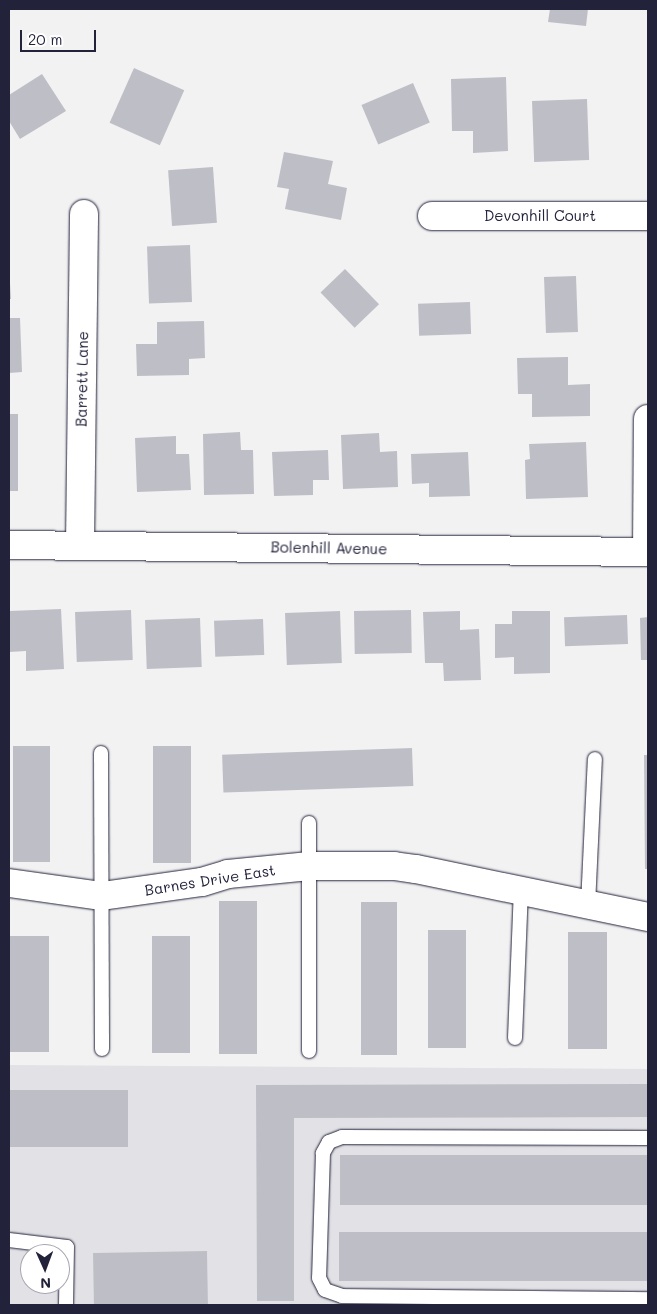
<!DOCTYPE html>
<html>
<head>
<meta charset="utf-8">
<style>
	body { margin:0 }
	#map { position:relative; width:657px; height:1314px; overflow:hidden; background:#f2f2f3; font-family:Mali,sans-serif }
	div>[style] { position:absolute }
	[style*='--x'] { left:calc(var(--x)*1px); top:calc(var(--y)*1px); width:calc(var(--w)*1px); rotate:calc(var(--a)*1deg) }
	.built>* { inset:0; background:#e2e2e6 }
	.building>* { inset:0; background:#bebec6; transform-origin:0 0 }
	.roads { filter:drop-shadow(0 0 1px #22223b) drop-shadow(0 0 1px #22223b) }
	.service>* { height:14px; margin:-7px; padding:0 7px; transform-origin:7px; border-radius:7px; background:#fff }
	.minor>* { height:28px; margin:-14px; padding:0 14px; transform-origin:14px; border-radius:14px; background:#fff }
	span { translate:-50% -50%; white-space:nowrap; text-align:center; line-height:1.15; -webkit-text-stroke:4px #fff; paint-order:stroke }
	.street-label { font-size:15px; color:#22223b }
	.frame { position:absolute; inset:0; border:10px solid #22223b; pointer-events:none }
	.north { position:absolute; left:20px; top:1244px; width:50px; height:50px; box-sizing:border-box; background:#fff; border:1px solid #a7a7b1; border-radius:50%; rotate:178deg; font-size:14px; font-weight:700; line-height:20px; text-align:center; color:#22223b }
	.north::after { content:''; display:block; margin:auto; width:18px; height:22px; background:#22223b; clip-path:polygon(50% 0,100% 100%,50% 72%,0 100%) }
	.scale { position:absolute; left:20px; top:30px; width:76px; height:22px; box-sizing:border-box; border:2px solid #22223b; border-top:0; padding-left:6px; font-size:15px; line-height:18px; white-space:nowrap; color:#22223b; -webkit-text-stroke:4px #fff; paint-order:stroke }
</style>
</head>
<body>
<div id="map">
	<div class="built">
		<div style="clip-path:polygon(evenodd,9px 1065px,648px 1069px,648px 1305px,9px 1305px,9px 1065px,30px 1254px,60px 1254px,60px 1284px,30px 1284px,30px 1254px)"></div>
	</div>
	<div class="building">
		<div style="clip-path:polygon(550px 9px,588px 9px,586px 26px,548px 22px)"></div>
		<div style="left:134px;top:68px;width:55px;height:60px;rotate:24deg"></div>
		<div style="clip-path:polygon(42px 74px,66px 111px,20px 139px,9px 121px,9px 95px)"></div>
		<div style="clip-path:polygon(506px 77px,508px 151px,473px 153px,473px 131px,452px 131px,451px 79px)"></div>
		<div style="left:413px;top:83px;width:43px;height:56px;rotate:67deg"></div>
		<div style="left:587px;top:99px;width:61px;height:55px;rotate:88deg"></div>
		<div style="clip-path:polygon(284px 152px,333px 161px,328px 184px,347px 188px,341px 220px,285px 209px,289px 189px,277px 187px)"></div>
		<div style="left:213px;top:167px;width:56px;height:45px;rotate:86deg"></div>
		<div style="left:190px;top:245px;width:57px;height:43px;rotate:88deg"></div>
		<div style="left:345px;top:269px;width:49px;height:34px;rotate:46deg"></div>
		<div style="left:576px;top:276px;width:56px;height:32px;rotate:88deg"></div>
		<div style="clip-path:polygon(9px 283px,10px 283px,11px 299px,9px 299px)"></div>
		<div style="left:470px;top:302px;width:32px;height:52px;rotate:88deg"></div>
		<div style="clip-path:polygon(9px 318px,20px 318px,22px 372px,9px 373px)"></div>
		<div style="clip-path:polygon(204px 321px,205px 358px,189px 359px,189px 375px,137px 376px,136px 344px,157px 344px,157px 322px)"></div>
		<div style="clip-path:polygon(568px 357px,568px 385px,590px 384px,590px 416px,532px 417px,532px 394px,518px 394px,517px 358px)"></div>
		<div style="left:9px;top:414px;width:9px;height:77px"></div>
		<div style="clip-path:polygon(240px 432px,241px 450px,253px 450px,254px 494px,204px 495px,203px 434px)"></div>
		<div style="clip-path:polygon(379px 433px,380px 452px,397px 451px,398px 487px,343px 489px,341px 435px)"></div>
		<div style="clip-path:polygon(176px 436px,176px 454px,189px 454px,191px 490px,137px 492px,135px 438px)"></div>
		<div style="clip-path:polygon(586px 442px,588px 497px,526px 499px,525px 460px,530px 459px,529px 444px)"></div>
		<div style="clip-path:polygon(328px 450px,329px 480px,313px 480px,313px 495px,274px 496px,272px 452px)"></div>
		<div style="clip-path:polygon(468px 452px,470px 496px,429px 497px,429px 483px,412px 484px,411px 454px)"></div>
		<div style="clip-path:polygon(61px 609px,64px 669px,26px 671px,26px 651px,9px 652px,9px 611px)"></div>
		<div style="left:131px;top:610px;width:50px;height:56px;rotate:88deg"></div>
		<div style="left:411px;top:610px;width:43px;height:57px;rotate:89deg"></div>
		<div style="left:340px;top:611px;width:52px;height:55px;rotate:88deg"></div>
		<div style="clip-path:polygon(460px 611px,460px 630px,479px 629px,481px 680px,444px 681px,443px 663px,425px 663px,423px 612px)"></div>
		<div style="clip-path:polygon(512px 611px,550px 611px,550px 673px,514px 674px,514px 657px,495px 658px,495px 624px,512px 624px)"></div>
		<div style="left:627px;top:615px;width:29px;height:63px;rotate:88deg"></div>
		<div style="clip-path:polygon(648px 617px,648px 660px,641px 660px,640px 618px)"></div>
		<div style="left:200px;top:618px;width:49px;height:55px;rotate:88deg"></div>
		<div style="left:263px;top:619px;width:36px;height:49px;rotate:88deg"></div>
		<div style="left:13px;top:746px;width:37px;height:116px"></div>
		<div style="left:153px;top:746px;width:38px;height:117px"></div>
		<div style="left:412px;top:748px;width:38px;height:190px;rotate:88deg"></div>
		<div style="clip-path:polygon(644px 755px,648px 755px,648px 869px,645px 869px)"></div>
		<div style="left:219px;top:901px;width:38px;height:153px"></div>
		<div style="left:361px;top:902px;width:36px;height:153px"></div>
		<div style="left:428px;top:930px;width:38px;height:118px"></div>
		<div style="left:568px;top:932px;width:39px;height:117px"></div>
		<div style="left:10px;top:936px;width:39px;height:116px"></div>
		<div style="left:152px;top:936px;width:38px;height:117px"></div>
		<div style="clip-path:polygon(648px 1084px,648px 1117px,294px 1118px,294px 1301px,257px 1301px,256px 1085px)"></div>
		<div style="left:128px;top:1090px;width:57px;height:119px;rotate:90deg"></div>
		<div style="left:340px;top:1155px;width:308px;height:50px"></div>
		<div style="left:339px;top:1232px;width:309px;height:49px"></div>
		<div style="left:207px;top:1251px;width:54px;height:114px;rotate:89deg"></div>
	</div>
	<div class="roads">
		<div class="service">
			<div style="--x:101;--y:753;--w:296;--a:89.8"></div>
			<div style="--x:588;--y:905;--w:146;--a:-87.3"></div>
			<div style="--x:515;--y:1038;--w:148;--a:-87.7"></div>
			<div style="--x:309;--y:1051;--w:228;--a:-90"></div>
			<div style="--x:648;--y:1138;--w:306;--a:-179.8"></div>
			<div style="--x:342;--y:1137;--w:14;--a:159"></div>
			<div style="--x:329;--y:1142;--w:13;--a:119"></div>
			<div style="--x:323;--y:1153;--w:125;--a:91.8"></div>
			<div style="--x:319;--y:1278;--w:13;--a:63"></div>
			<div style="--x:325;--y:1290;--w:18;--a:19"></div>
			<div style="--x:342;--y:1296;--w:306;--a:0.6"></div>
			<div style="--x:9;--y:1240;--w:58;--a:6.9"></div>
			<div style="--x:67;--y:1247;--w:58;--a:91"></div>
		</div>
		<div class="minor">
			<div style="--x:432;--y:216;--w:216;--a:0"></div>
			<div style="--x:9;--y:545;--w:639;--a:0.63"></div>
			<div style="--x:80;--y:545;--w:331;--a:-89.3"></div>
			<div style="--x:647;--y:552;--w:133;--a:-89.6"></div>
			<div style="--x:9;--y:883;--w:94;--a:8"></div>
			<div style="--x:102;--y:896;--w:101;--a:-8"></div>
			<div style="--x:202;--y:882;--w:27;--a:-17"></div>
			<div style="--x:228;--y:874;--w:82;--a:-5.6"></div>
			<div style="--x:310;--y:866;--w:84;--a:0"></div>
			<div style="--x:394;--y:866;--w:22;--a:8"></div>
			<div style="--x:416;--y:869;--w:237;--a:11.7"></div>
		</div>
	</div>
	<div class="street-label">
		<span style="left:540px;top:216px">Devonhill Court</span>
		<span style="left:82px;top:379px;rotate:-89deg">Barrett Lane</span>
		<span style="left:329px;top:548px;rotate:1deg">Bolenhill Avenue</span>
		<span style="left:210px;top:880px;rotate:-9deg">Barnes Drive East</span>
	</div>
	<div class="frame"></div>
	<div class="north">N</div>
	<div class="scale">20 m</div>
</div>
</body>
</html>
